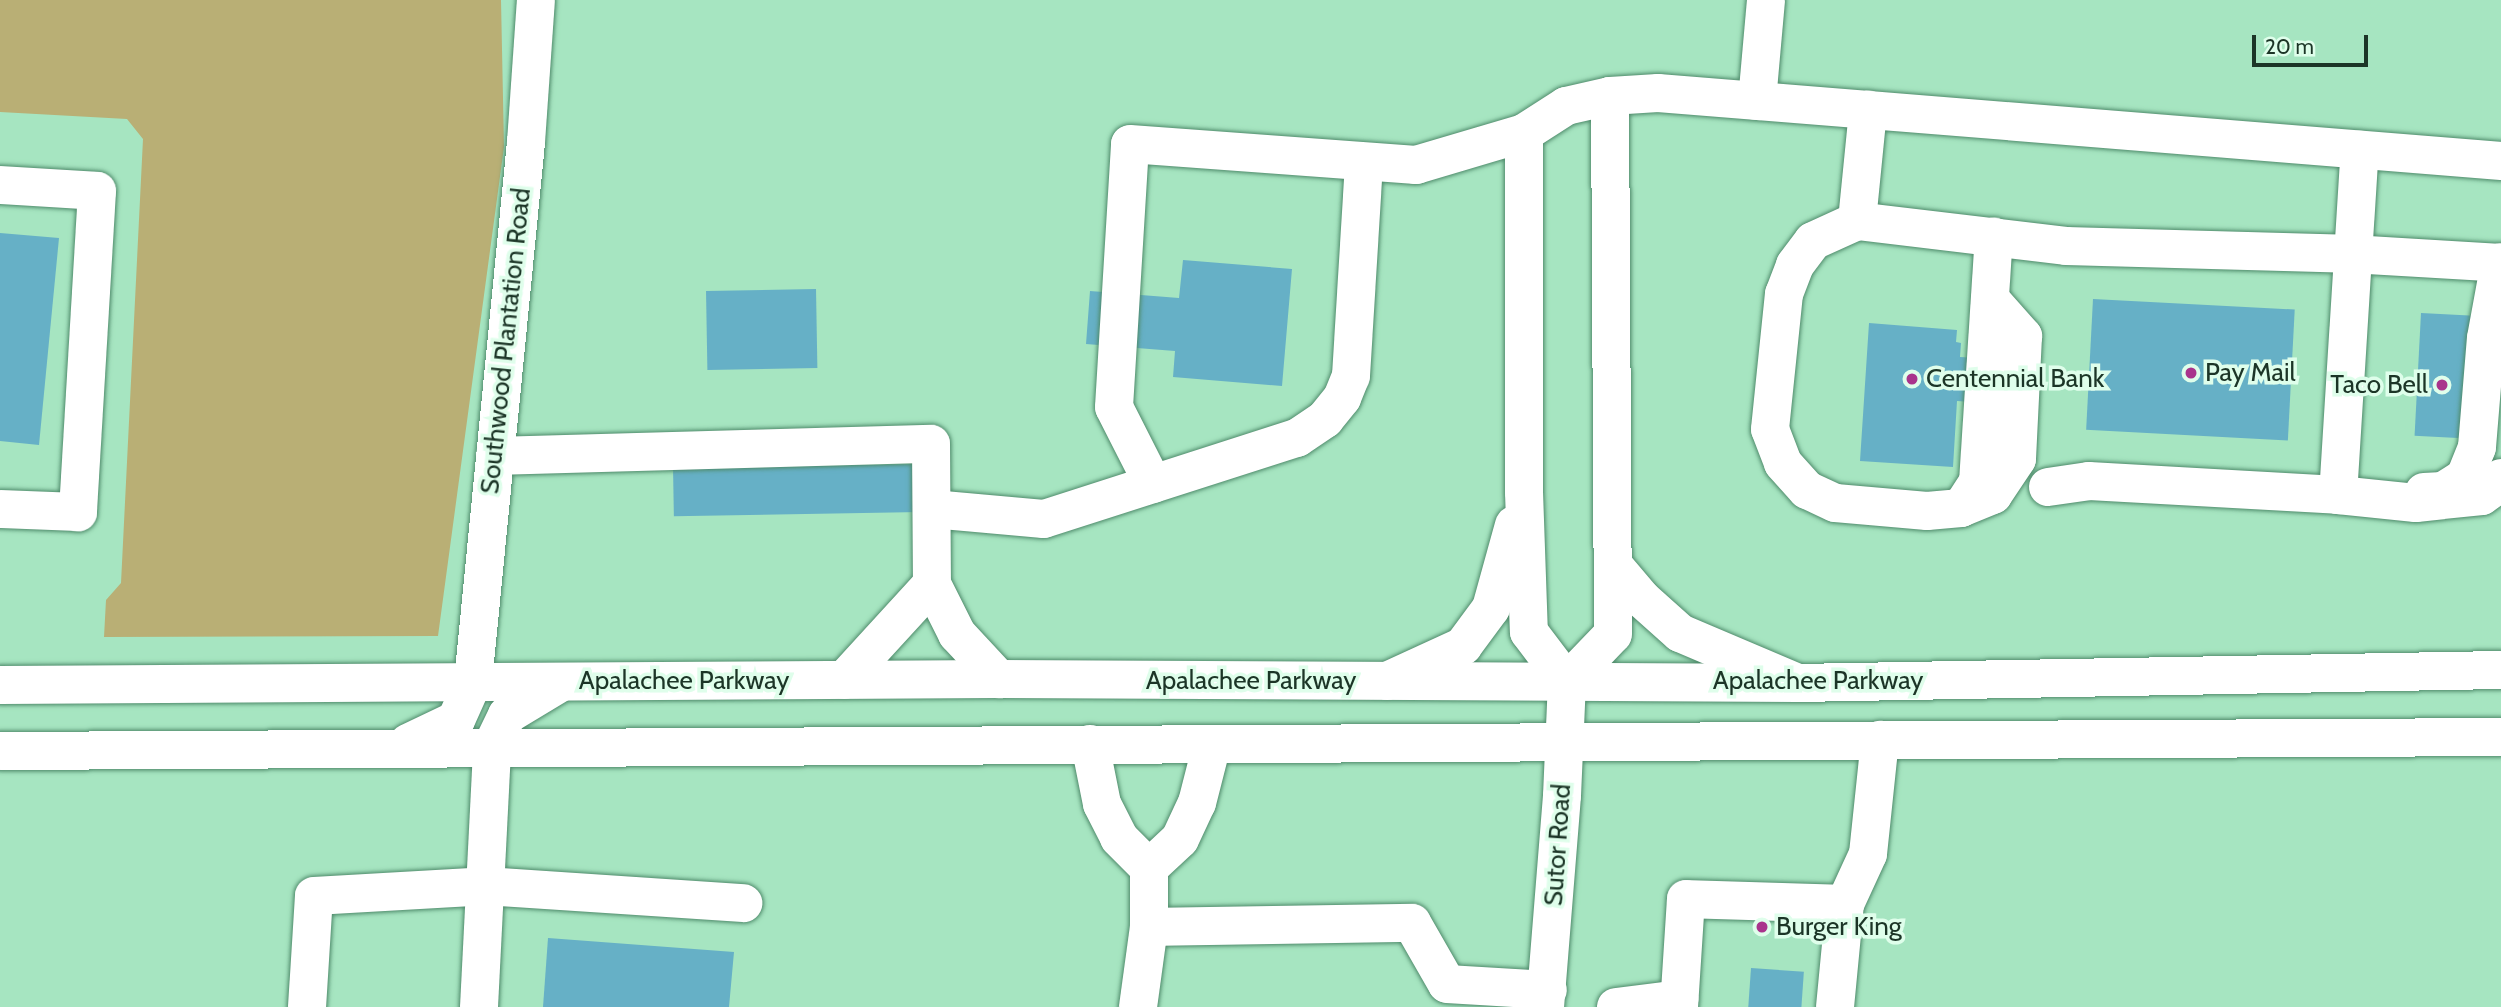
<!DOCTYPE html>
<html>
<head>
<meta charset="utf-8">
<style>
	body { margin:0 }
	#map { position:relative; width:2501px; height:1007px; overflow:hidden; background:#a6e5c1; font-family:Cabin,sans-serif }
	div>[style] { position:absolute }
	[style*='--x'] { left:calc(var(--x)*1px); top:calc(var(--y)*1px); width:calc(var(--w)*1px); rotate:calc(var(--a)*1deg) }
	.green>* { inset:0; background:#b9af75 }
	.building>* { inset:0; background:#66b0c6; transform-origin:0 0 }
	.roads { filter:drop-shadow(0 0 2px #4f8b6b) drop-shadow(0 0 2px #4f8b6b) }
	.minor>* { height:38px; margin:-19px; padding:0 19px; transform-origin:19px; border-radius:19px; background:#fff }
	.major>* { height:38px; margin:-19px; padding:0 19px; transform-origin:19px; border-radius:19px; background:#fff }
	.dots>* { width:19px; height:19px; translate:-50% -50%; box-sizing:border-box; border:4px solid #dffeeb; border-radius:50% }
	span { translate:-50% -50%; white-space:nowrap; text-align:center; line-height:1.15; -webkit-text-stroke:7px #dffeeb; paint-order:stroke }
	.street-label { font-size:26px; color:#1c3527 }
	.poi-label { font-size:26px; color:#1c3527 }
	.left { translate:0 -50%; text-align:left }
	.right { translate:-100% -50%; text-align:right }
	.scale { position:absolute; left:2252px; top:35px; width:116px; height:32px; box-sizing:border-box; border:4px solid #1c3527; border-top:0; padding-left:9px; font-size:21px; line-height:24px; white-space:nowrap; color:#1c3527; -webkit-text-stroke:5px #dffeeb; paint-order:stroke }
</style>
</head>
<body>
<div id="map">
	<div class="green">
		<div style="clip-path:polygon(0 0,501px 0,504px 147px,438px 636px,104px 637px,106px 600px,121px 583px,143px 139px,127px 119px,0 112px)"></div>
	</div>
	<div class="building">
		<div style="clip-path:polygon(0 233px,59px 238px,39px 445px,0 441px)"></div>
		<div style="clip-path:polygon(1183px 260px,1292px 269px,1282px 386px,1173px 377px,1175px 351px,1086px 344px,1090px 291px,1179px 298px)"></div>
		<div style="left:816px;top:289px;width:79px;height:110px;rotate:89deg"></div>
		<div style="left:2093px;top:299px;width:202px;height:131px;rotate:3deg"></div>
		<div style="left:2421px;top:313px;width:53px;height:123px;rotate:3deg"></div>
		<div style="clip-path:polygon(1869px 323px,1957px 330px,1956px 342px,1961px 343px,1960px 357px,2007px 360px,2004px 404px,1957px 401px,1953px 467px,1860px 461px)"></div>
		<div style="left:920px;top:464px;width:48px;height:247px;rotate:89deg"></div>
		<div style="clip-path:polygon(548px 938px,734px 952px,729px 1007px,543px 1007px)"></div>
		<div style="left:1751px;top:968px;width:53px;height:39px;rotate:4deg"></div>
	</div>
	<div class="roads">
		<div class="minor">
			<div style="--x:1757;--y:101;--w:101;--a:-84.9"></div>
			<div style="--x:1524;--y:133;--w:359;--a:90"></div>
			<div style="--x:1524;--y:492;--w:140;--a:88"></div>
			<div style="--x:1529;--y:632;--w:63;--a:52.8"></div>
			<div style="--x:0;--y:185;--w:97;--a:3.5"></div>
			<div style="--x:97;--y:191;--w:322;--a:93.4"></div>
			<div style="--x:78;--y:512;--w:78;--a:-177.8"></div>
			<div style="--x:1857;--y:221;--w:112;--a:-84.3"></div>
			<div style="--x:1990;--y:299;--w:50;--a:48.3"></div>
			<div style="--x:2023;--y:336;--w:123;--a:92.8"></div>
			<div style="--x:2017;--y:459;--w:43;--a:123.7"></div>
			<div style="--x:1993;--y:495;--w:35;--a:158"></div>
			<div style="--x:1961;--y:508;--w:34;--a:175"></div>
			<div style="--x:1927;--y:511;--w:92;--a:-175"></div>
			<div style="--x:1835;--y:503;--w:31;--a:-155"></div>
			<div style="--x:1807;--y:490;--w:36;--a:-132"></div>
			<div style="--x:1783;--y:463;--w:36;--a:-111"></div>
			<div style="--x:1770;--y:429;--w:136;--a:-84.1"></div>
			<div style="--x:1784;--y:294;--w:31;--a:-69"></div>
			<div style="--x:1795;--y:265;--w:30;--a:-53"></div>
			<div style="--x:1813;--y:241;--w:48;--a:-24.4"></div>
			<div style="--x:1857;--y:221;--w:210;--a:6.8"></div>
			<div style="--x:2066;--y:246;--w:285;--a:1.6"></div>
			<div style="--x:2351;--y:254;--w:150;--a:3.4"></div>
			<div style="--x:495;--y:456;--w:436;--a:-1.6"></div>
			<div style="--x:931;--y:444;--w:140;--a:89.6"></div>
			<div style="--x:932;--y:584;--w:56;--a:63.4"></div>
			<div style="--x:957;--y:634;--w:62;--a:47"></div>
			<div style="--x:1153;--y:484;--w:86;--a:-116.9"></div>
			<div style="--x:1114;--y:407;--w:263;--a:-86.5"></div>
			<div style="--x:1130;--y:144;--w:287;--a:4.2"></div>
			<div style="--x:1416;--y:165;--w:113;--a:-16.5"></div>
			<div style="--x:1524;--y:133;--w:50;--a:-32.7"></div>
			<div style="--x:1566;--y:106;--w:45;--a:-12.8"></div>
			<div style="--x:1610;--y:96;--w:48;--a:-3.6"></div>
			<div style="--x:1658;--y:93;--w:846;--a:4.61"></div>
			<div style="--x:2048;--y:487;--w:41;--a:-8.3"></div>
			<div style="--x:2089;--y:481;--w:249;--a:3.2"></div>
			<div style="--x:2338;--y:495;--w:78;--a:5.9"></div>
			<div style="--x:2416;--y:503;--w:66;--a:-6.1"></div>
			<div style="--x:2482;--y:496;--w:22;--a:-36"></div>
			<div style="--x:2500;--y:483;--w:5;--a:-79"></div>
			<div style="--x:2424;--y:492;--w:19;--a:-3"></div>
			<div style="--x:2443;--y:491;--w:26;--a:-32"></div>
			<div style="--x:2465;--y:477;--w:32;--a:-68"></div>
			<div style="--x:2477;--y:447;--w:109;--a:-85.3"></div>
			<div style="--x:2486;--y:338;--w:77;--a:-79.6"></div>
			<div style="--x:2338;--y:495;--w:346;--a:-86.4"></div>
			<div style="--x:1961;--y:508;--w:31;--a:-57"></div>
			<div style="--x:1978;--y:482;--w:246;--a:-86.3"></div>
			<div style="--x:932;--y:509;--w:112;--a:5.1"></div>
			<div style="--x:1044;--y:519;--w:266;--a:-17.8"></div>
			<div style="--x:1297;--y:438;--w:34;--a:-34"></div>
			<div style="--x:1325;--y:419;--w:27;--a:-51"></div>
			<div style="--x:1342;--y:398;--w:24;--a:-68"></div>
			<div style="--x:1351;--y:376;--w:214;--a:-86.5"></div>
			<div style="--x:1615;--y:567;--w:42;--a:49.8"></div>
			<div style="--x:1642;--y:599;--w:51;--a:41.8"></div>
			<div style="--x:1680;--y:633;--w:128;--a:23"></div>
			<div style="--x:844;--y:680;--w:130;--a:-47.5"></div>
			<div style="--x:1387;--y:681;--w:84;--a:-24.7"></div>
			<div style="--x:1463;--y:646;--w:47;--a:-53.6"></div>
			<div style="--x:1491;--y:608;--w:86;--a:-74.5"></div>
			<div style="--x:473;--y:682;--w:543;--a:-84.39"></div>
			<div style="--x:526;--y:142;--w:142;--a:-86"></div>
			<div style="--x:1567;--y:682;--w:66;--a:-46.2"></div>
			<div style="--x:1613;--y:634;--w:538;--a:-90.32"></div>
			<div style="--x:1090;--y:744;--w:61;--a:78.7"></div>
			<div style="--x:1102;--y:804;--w:38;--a:63"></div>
			<div style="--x:1119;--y:838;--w:42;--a:45"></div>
			<div style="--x:1149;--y:868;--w:59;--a:90"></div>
			<div style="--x:1149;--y:927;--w:263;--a:-0.9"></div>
			<div style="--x:1412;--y:923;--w:70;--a:60.2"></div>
			<div style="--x:1447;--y:984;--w:101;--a:3.4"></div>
			<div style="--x:1149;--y:868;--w:42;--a:-43.1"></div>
			<div style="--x:1180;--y:839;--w:40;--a:-65"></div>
			<div style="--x:1197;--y:803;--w:61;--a:-75.7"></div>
			<div style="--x:307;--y:1007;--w:111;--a:-86.4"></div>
			<div style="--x:314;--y:896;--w:171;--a:-3.3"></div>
			<div style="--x:485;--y:886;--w:259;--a:3.8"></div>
			<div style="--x:479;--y:1007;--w:261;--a:-87.1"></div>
			<div style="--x:1138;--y:1007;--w:81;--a:-82.2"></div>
			<div style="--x:1545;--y:1007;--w:212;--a:-85.4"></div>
			<div style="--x:1562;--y:796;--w:114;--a:-87.5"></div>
			<div style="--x:1616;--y:1007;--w:64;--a:-7.2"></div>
			<div style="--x:1679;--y:1007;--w:108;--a:-86.3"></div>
			<div style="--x:1686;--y:899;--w:159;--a:1.8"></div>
			<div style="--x:1835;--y:1007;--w:103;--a:-84.5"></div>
			<div style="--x:1845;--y:904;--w:55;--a:-65.3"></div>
			<div style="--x:1868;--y:854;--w:115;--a:-84"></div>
		</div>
		<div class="major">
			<div style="--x:0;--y:685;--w:999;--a:-0.34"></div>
			<div style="--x:999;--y:679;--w:799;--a:0.29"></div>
			<div style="--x:1798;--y:683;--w:703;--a:-1.06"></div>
			<div style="--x:408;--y:743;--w:53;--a:-25.6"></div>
			<div style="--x:456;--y:720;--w:42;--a:-65.9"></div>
			<div style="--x:492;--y:746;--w:34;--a:-64"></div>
			<div style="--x:507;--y:715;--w:62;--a:-31.1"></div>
			<div style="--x:0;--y:751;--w:2501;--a:-0.32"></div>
		</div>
	</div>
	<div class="dots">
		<div style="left:2191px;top:373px;background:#a9348c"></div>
		<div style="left:1912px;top:379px;background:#a9348c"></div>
		<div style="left:2442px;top:385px;background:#a9348c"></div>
		<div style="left:1762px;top:927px;background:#a9348c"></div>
	</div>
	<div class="street-label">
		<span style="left:506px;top:341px;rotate:-84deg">Southwood Plantation Road</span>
		<span style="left:684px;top:681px">Apalachee Parkway</span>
		<span style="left:1251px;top:681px">Apalachee Parkway</span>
		<span style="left:1818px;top:681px">Apalachee Parkway</span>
		<span style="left:1558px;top:845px;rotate:-86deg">Sutor Road</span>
	</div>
	<div class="poi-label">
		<span class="left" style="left:2205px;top:373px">Pay Mail</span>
		<span class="left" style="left:1926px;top:379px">Centennial Bank</span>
		<span class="right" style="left:2428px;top:385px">Taco Bell</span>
		<span class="left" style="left:1776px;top:927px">Burger King</span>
	</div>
	<div class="scale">20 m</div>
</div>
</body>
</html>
